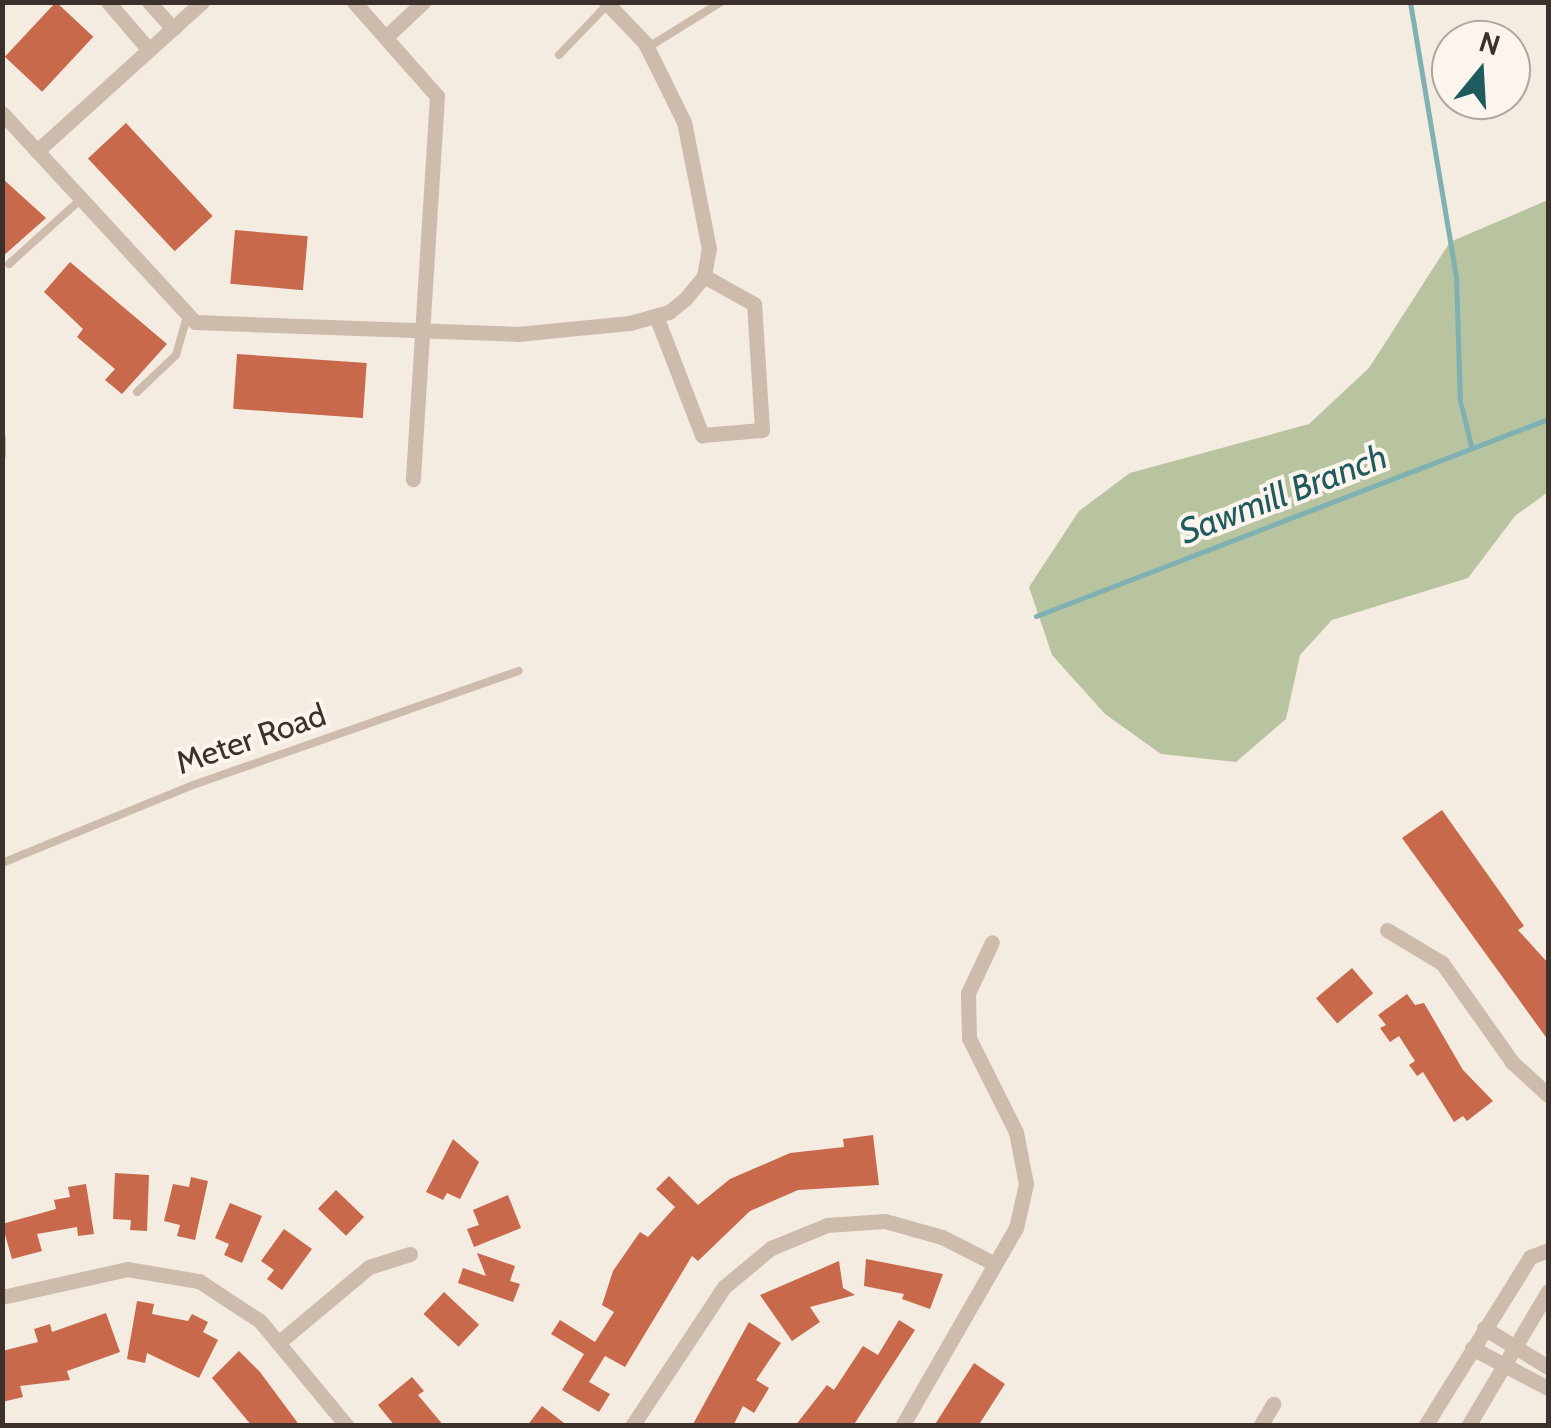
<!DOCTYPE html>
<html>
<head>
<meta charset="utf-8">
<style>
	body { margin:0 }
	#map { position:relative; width:1551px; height:1428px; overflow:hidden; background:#f4ebe1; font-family:Cabin,sans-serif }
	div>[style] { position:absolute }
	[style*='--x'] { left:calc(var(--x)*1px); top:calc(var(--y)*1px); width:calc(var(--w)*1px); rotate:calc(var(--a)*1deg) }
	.green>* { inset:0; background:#b8c4a0 }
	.stream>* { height:5px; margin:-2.5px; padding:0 2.5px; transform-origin:2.5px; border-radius:2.5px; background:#7fb0b2 }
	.building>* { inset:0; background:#c8694b; transform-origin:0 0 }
	.service>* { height:8px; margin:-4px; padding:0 4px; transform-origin:4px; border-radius:4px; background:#cdbbac }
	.minor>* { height:15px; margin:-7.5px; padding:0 7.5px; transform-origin:7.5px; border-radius:7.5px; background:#cdbbac }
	span { translate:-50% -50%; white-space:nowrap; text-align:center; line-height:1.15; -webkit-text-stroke:8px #fbf5ee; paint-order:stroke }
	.street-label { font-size:32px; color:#3b302b }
	.water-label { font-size:35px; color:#1f5a5e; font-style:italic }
	.frame { position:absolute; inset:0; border:5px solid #3b302b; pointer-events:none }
	.north { position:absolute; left:1431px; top:20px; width:100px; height:100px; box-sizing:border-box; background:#fbf5ee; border:2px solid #aea6a0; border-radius:50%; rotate:18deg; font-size:28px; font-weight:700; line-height:40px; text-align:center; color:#3b302b }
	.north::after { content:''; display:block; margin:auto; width:35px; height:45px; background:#1f5a5e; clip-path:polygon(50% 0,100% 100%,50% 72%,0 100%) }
</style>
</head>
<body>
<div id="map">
	<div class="green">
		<div style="clip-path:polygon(1548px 200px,1548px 492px,1515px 516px,1468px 578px,1332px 620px,1300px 655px,1286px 719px,1236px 762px,1161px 754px,1105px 714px,1052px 655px,1029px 587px,1079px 511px,1130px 473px,1309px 424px,1369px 368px,1450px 242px)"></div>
	</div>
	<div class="stream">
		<div style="--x:1410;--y:2;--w:278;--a:80.5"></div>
		<div style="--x:1456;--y:276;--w:125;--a:88.2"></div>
		<div style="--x:1460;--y:401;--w:49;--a:76"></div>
		<div style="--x:1036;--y:616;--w:549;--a:-21.05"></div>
	</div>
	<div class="building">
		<div style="left:56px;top:2px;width:51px;height:75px;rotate:43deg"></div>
		<div style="left:126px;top:123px;width:127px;height:52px;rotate:47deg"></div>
		<div style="clip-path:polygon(2px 178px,46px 218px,2px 257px)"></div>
		<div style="left:235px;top:230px;width:73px;height:54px;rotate:5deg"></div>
		<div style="clip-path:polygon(70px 262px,167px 344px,122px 394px,105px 380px,115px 369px,77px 337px,83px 329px,44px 292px)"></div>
		<div style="left:237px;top:354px;width:130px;height:55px;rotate:4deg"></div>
		<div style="clip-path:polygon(1442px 810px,1524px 926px,1518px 930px,1548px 963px,1548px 1040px,1402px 838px)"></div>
		<div style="left:1352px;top:968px;width:33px;height:47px;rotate:50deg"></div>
		<div style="clip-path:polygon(1407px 994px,1415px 1005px,1424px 1003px,1463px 1070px,1493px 1101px,1467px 1121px,1463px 1116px,1454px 1122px,1423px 1072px,1417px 1076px,1409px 1065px,1415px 1061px,1399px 1036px,1390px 1042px,1380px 1028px,1386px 1025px,1378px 1015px)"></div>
		<div style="clip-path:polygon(873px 1135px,879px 1185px,798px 1190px,750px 1211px,698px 1261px,692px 1256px,625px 1367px,605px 1356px,589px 1382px,610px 1394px,599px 1412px,562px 1390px,584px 1354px,551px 1334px,560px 1320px,595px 1342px,614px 1312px,602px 1305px,613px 1271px,640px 1232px,648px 1237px,675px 1207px,656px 1189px,669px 1176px,698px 1205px,730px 1179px,790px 1153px,844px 1147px,843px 1139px)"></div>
		<div style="clip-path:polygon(453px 1139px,479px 1162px,460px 1199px,447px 1193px,443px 1200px,426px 1192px)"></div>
		<div style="clip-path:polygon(115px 1173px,149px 1175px,147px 1231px,130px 1230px,131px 1220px,113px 1219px)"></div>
		<div style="clip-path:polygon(191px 1177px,208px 1181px,195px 1240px,177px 1236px,180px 1225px,164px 1221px,173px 1184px,189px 1187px)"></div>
		<div style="clip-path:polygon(86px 1184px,94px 1234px,78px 1236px,77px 1227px,37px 1234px,42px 1251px,12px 1259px,2px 1224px,56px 1209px,54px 1200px,70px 1197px,68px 1187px)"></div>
		<div style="left:336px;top:1190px;width:39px;height:26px;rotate:44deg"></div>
		<div style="clip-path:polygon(508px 1195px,521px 1228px,474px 1247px,467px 1229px,479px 1225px,473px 1210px)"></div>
		<div style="clip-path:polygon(230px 1203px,262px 1216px,242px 1263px,224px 1255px,229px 1244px,215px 1238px)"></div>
		<div style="clip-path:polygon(284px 1229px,312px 1249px,282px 1290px,267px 1279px,274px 1270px,261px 1261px)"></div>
		<div style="clip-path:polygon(477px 1253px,515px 1266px,510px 1281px,520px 1284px,513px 1302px,458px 1283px,463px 1268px,486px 1276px)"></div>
		<div style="clip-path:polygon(866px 1259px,943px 1274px,930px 1309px,902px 1299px,904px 1294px,864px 1286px)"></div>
		<div style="clip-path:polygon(839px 1261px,843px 1288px,855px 1295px,810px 1307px,820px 1322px,792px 1341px,760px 1295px)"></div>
		<div style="left:444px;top:1292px;width:48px;height:30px;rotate:43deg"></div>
		<div style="clip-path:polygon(137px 1301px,154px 1304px,152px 1314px,188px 1321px,192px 1314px,208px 1322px,203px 1332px,218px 1340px,199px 1378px,147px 1353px,145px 1363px,127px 1359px)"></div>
		<div style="clip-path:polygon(106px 1313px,120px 1352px,67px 1371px,70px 1380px,20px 1386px,23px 1397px,2px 1402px,2px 1351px,38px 1342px,34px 1329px,50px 1324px,52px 1332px)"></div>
		<div style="clip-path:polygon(899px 1320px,915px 1330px,853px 1426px,795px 1426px,827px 1385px,834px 1390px,863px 1346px,878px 1355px)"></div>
		<div style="clip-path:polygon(749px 1322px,781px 1343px,756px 1380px,769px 1388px,754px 1413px,743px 1406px,733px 1426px,692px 1426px)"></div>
		<div style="clip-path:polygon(239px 1351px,260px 1372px,300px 1426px,252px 1426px,212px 1378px)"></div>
		<div style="clip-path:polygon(974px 1363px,1005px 1384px,978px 1426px,934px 1426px)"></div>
		<div style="clip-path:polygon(412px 1377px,424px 1391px,418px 1395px,444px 1426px,395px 1426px,378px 1405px)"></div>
		<div style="clip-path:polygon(542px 1406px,568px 1426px,527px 1426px)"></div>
	</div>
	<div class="service">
		<div style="--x:647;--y:48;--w:87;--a:-31.9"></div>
		<div style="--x:559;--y:55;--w:71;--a:-46.1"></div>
		<div style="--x:9;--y:264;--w:96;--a:-42"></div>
		<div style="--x:137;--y:392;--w:54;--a:-43.5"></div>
		<div style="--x:176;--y:355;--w:37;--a:-74"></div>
		<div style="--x:2;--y:438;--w:17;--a:90"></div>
		<div style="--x:2;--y:863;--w:206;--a:-22.2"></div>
		<div style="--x:193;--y:785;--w:345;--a:-19.3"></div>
	</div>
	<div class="minor">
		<div style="--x:108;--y:2;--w:63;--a:49.5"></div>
		<div style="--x:149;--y:2;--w:36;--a:48"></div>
		<div style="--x:354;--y:2;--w:125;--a:48.6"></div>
		<div style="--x:437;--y:96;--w:384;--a:93.6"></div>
		<div style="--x:386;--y:37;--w:51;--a:-43.4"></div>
		<div style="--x:2;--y:113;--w:284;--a:47.3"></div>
		<div style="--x:195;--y:322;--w:322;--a:2.1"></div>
		<div style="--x:517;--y:334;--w:114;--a:-5.6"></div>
		<div style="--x:630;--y:323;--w:41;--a:-15.8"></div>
		<div style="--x:669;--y:312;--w:21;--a:-39"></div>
		<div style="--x:685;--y:299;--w:30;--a:-50"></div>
		<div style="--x:704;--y:276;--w:27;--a:-80"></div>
		<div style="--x:709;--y:249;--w:129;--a:-101.1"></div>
		<div style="--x:684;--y:122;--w:88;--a:-116.3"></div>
		<div style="--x:645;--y:43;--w:57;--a:-133.6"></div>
		<div style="--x:37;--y:151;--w:222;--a:-42.1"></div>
		<div style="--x:656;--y:316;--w:128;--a:68.9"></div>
		<div style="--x:702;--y:435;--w:60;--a:-4.8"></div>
		<div style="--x:762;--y:430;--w:126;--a:-93.6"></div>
		<div style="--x:754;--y:304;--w:57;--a:-150.8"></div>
		<div style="--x:1387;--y:930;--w:64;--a:31"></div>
		<div style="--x:1442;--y:963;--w:121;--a:54.7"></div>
		<div style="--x:1512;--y:1062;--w:49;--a:42.5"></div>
		<div style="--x:2;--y:1297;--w:128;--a:-12.6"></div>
		<div style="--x:127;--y:1269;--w:73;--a:9.5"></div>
		<div style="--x:199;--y:1281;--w:73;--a:33.3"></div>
		<div style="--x:260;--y:1321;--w:136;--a:50.4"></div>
		<div style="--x:1484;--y:1328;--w:75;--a:31.4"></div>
		<div style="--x:278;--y:1343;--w:119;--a:-39.9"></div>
		<div style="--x:369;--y:1267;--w:43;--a:-17.6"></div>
		<div style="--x:1472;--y:1348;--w:86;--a:27.8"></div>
		<div style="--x:632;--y:1426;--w:167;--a:-56.5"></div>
		<div style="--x:724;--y:1287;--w:61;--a:-39.7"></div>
		<div style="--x:771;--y:1248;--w:61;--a:-22.3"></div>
		<div style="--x:827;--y:1225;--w:58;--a:-3.9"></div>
		<div style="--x:885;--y:1221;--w:59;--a:15.7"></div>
		<div style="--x:942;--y:1237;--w:59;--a:27"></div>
		<div style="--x:902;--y:1426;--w:228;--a:-60.1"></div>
		<div style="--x:1016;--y:1228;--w:45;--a:-77.2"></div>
		<div style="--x:1026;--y:1184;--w:53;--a:-100.9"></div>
		<div style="--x:1016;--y:1132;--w:105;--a:-116.6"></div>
		<div style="--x:969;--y:1038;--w:45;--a:-91.3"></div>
		<div style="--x:968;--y:993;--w:56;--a:-64.8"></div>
		<div style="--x:1260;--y:1426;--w:26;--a:-59"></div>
		<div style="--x:1425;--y:1426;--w:199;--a:-58.1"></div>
		<div style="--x:1530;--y:1257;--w:19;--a:-21"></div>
		<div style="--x:1468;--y:1426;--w:157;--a:-59.3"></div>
	</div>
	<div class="street-label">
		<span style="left:251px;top:739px;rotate:-19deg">Meter Road</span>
	</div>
	<div class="water-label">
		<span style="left:1283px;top:494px;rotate:-21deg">Sawmill Branch</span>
	</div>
	<div class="frame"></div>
	<div class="north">N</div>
</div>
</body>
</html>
